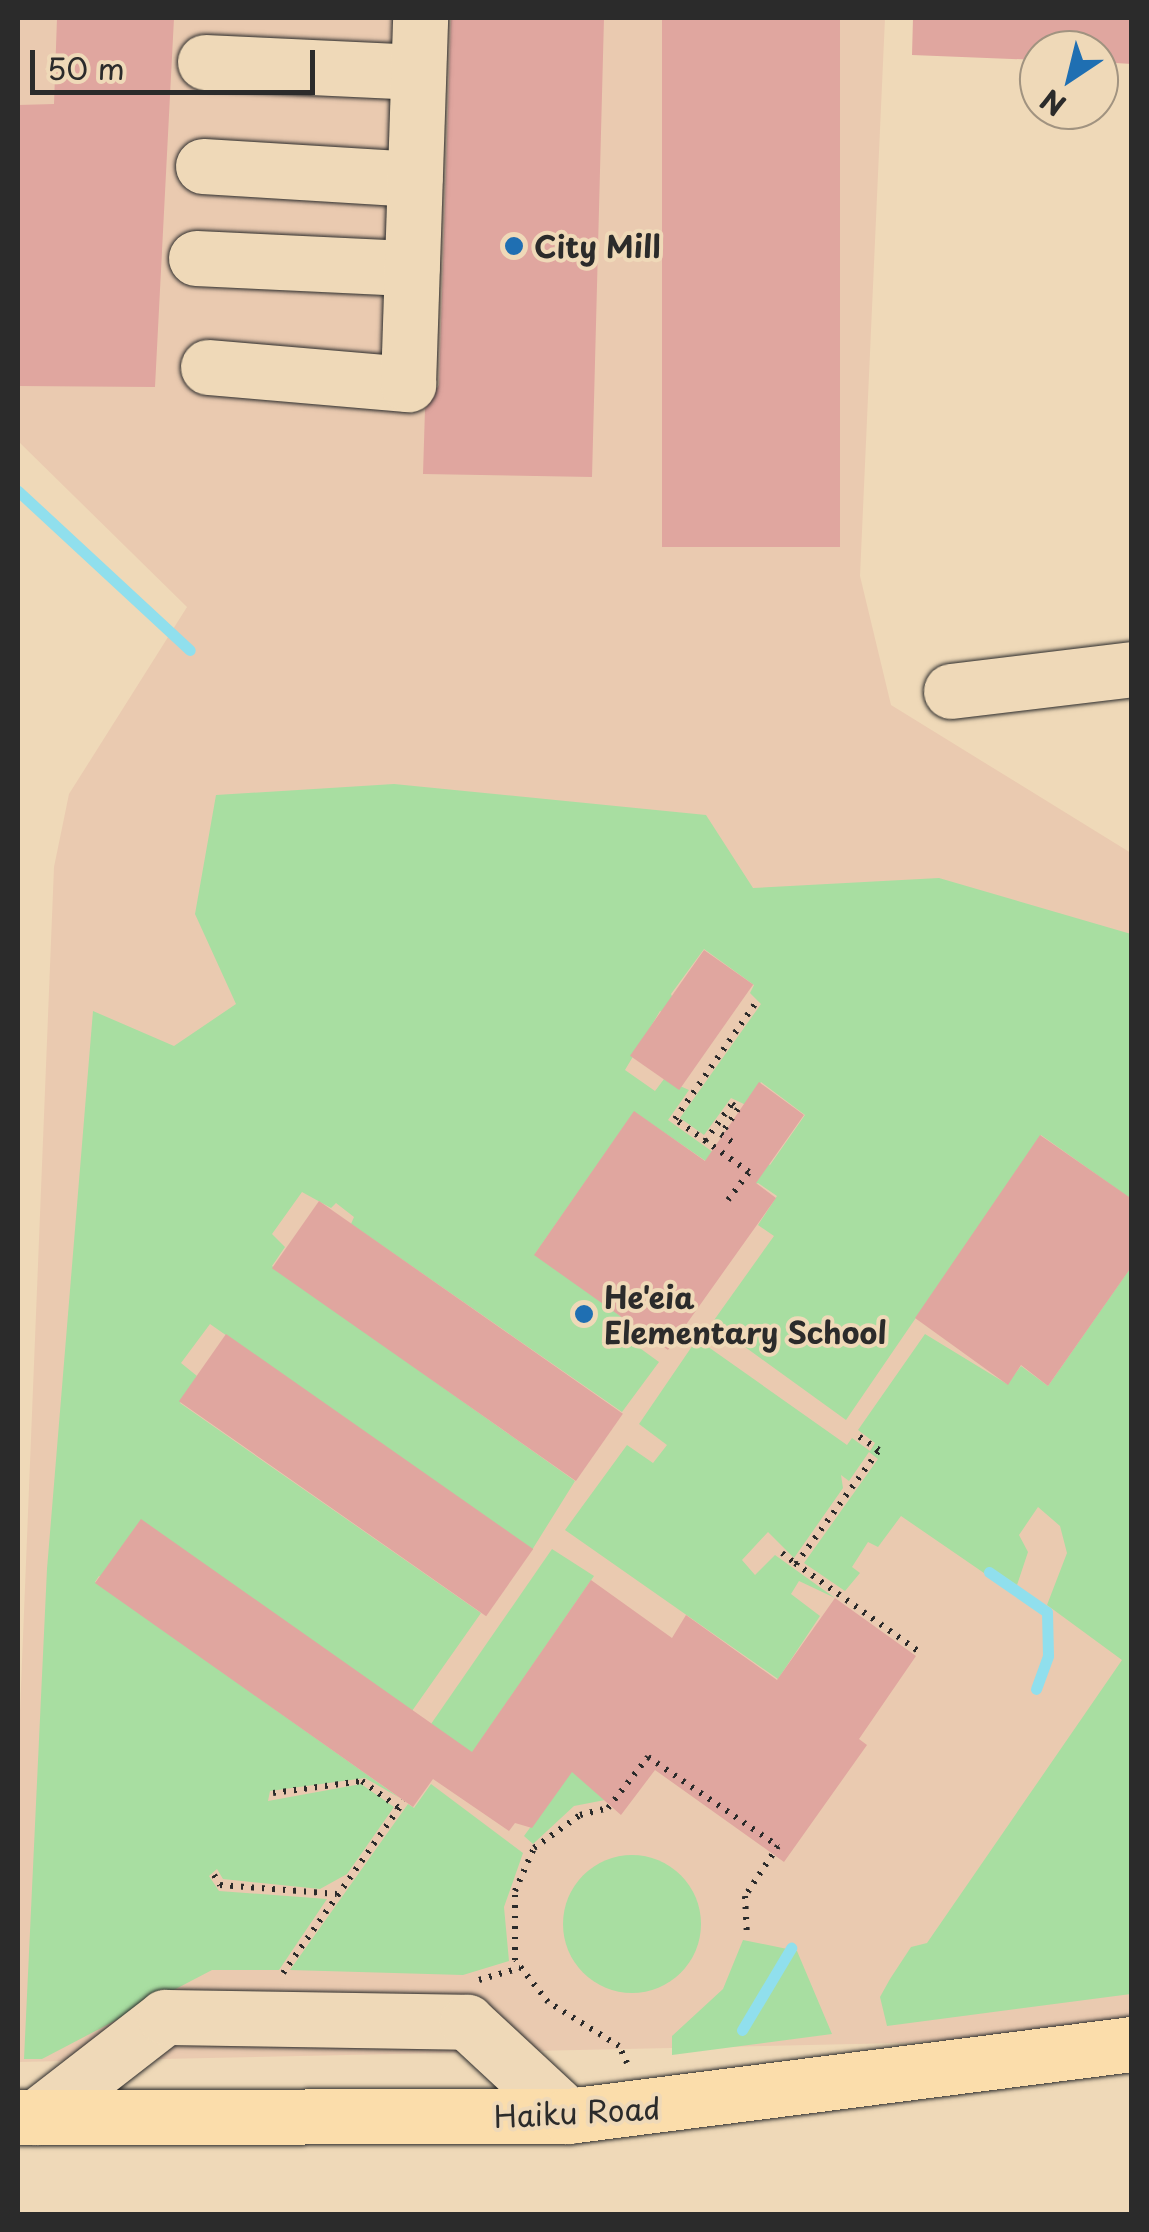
<!DOCTYPE html>
<html>
<head>
<meta charset="utf-8">
<style>
	body { margin:0 }
	#map { position:relative; width:1149px; height:2232px; overflow:hidden; background:#efd9b8; font-family:"Playpen Sans",sans-serif }
	div>[style] { position:absolute }
	[style*='--x'] { left:calc(var(--x)*1px); top:calc(var(--y)*1px); width:calc(var(--w)*1px); rotate:calc(var(--a)*1deg) }
	.built>* { inset:0; background:#eacab0 }
	.green>* { inset:0; background:#a8dea1 }
	.round { border-radius:50% }
	.stream>* { height:11px; margin:-5.5px; padding:0 5.5px; transform-origin:5.5px; border-radius:5.5px; background:#90dfed }
	.building>* { inset:0; background:#e0a69f; transform-origin:0 0 }
	.path>* { height:6px; margin-top:-3px; transform-origin:0; background:repeating-linear-gradient(90deg,#2b2b2b 0 2.5px,transparent 0 10.5px) }
	.roads { filter:drop-shadow(0 0 2px #2b2b2b) drop-shadow(0 0 2px #2b2b2b) }
	.minor>* { height:55px; margin:-27.5px; padding:0 27.5px; transform-origin:27.5px; border-radius:27.5px; background:#efd9b8 }
	.major>* { height:55px; margin:-27.5px; padding:0 27.5px; transform-origin:27.5px; border-radius:27.5px; background:#fbddab }
	.dots>* { width:28px; height:28px; translate:-50% -50%; box-sizing:border-box; border:5px solid #efd9b8; border-radius:50% }
	span { translate:-50% -50%; white-space:nowrap; text-align:center; line-height:1.15; -webkit-text-stroke:8px #efd9b8; paint-order:stroke }
	.poi-label { font-size:30px; color:#2b2b2b; font-weight:700 }
	.left { translate:0 -50%; text-align:left }
	.street-label { font-size:30px; color:#2b2b2b }
	.frame { position:absolute; inset:0; border:20px solid #2b2b2b; pointer-events:none }
	.north { position:absolute; left:1019px; top:30px; width:100px; height:100px; box-sizing:border-box; background:#efd9b8; border:2px solid #a19380; border-radius:50%; rotate:215deg; font-size:28px; font-weight:700; line-height:40px; text-align:center; color:#2b2b2b }
	.north::after { content:''; display:block; margin:auto; width:35px; height:45px; background:#1f6fb2; clip-path:polygon(50% 0,100% 100%,50% 72%,0 100%) }
	.scale { position:absolute; left:30px; top:50px; width:285px; height:45px; box-sizing:border-box; border:5px solid #2b2b2b; border-top:0; padding-left:12px; font-size:30px; line-height:35px; white-space:nowrap; color:#2b2b2b; -webkit-text-stroke:8px #efd9b8; paint-order:stroke }
</style>
</head>
<body>
<div id="map">
	<div class="built">
		<div style="clip-path:polygon(18px 18px,885px 18px,860px 576px,891px 705px,1131px 853px,1131px 2028px,902px 2043px,18px 2062px,18px 1761px,54px 867px,69px 794px,187px 607px,18px 441px)"></div>
	</div>
	<div class="green">
		<div style="clip-path:polygon(394px 784px,706px 815px,753px 888px,939px 878px,1131px 934px,1131px 1199px,1041px 1135px,846px 1420px,712px 1323px,774px 1236px,758px 1225px,777px 1196px,758px 1183px,748px 1188px,761px 1160px,770px 1165px,805px 1115px,761px 1082px,746px 1105px,731px 1098px,704px 1135px,680px 1118px,761px 1004px,750px 993px,754px 985px,704px 949px,671px 994px,686px 1028px,660px 1011px,625px 1070px,655px 1091px,664px 1079px,689px 1090px,668px 1120px,738px 1170px,735px 1181px,634px 1112px,535px 1254px,634px 1326px,654px 1323px,637px 1346px,659px 1362px,622px 1412px,351px 1224px,354px 1217px,336px 1203px,331px 1208px,302px 1192px,272px 1234px,285px 1247px,272px 1266px,575px 1481px,532px 1550px,210px 1324px,181px 1363px,197px 1376px,180px 1403px,481px 1613px,412px 1711px,99px 1576px,95px 1582px,400px 1798px,365px 1778px,270px 1791px,268px 1801px,361px 1784px,394px 1807px,347px 1874px,320px 1889px,223px 1879px,217px 1869px,209px 1876px,219px 1891px,327px 1899px,279px 1970px,212px 1970px,42px 2059px,24px 2059px,47px 1569px,93px 1011px,174px 1046px,236px 1004px,195px 914px,216px 795px)"></div>
		<div style="clip-path:polygon(1131px 1267px,1131px 1994px,887px 2026px,880px 1997px,890px 1979px,911px 1947px,927px 1943px,1122px 1660px,1047px 1605px,1067px 1553px,1060px 1526px,1038px 1507px,1019px 1535px,1028px 1552px,1017px 1585px,991px 1568px,984px 1573px,901px 1516px,878px 1547px,868px 1542px,852px 1567px,860px 1573px,845px 1591px,804px 1563px,878px 1459px,869px 1452px,849px 1481px,841px 1475px,843px 1488px,794px 1558px,768px 1532px,742px 1560px,755px 1575px,775px 1555px,835px 1598px,799px 1581px,791px 1594px,820px 1616px,778px 1679px,565px 1530px,627px 1445px,653px 1463px,667px 1445px,639px 1424px,697px 1339px,847px 1445px,852px 1438px,870px 1451px,875px 1443px,858px 1430px,925px 1334px,1007px 1384px,1021px 1366px,1048px 1386px)"></div>
		<div style="clip-path:polygon(552px 1549px,594px 1576px,454px 1779px,431px 1724px)"></div>
		<div style="clip-path:polygon(667px 1639px,605px 1800px,574px 1806px,533px 1844px,524px 1836px)"></div>
		<div style="clip-path:polygon(431px 1784px,523px 1853px,504px 1907px,509px 1961px,463px 1975px,290px 1970px,408px 1804px,414px 1808px)"></div>
		<div class="round" style="left:563px;top:1855px;width:138px;height:138px"></div>
		<div style="clip-path:polygon(743px 1940px,797px 1951px,832px 2034px,672px 2055px,672px 2036px,723px 1989px)"></div>
	</div>
	<div class="stream">
		<div style="--x:18;--y:491;--w:234;--a:42.8"></div>
		<div style="--x:989;--y:1572;--w:70;--a:34.6"></div>
		<div style="--x:1047;--y:1612;--w:44;--a:88.7"></div>
		<div style="--x:1048;--y:1656;--w:35;--a:110"></div>
		<div style="--x:742;--y:2030;--w:96;--a:-59.1"></div>
	</div>
	<div class="building">
		<div style="clip-path:polygon(57px 18px,174px 18px,155px 387px,18px 386px,18px 105px,54px 104px)"></div>
		<div style="clip-path:polygon(451px 18px,604px 18px,592px 477px,423px 474px,425px 409px,439px 385px)"></div>
		<div style="left:662px;top:18px;width:178px;height:529px"></div>
		<div style="clip-path:polygon(913px 18px,1132px 18px,1132px 64px,1099px 62px,1099px 50px,1039px 50px,1039px 60px,912px 55px)"></div>
		<div style="left:704px;top:950px;width:60px;height:129px;rotate:35deg"></div>
		<div style="clip-path:polygon(759px 1082px,804px 1115px,756px 1183px,776px 1198px,668px 1350px,534px 1255px,634px 1111px,705px 1161px)"></div>
		<div style="clip-path:polygon(1040px 1135px,1132px 1199px,1132px 1266px,1048px 1386px,1021px 1365px,1008px 1385px,915px 1318px)"></div>
		<div style="left:319px;top:1201px;width:371px;height:82px;rotate:35deg"></div>
		<div style="left:226px;top:1334px;width:375px;height:82px;rotate:35deg"></div>
		<div style="clip-path:polygon(141px 1519px,472px 1752px,591px 1580px,672px 1638px,686px 1615px,777px 1680px,835px 1598px,916px 1656px,859px 1739px,867px 1745px,784px 1862px,655px 1770px,621px 1815px,572px 1772px,532px 1828px,515px 1823px,509px 1831px,433px 1779px,413px 1807px,95px 1583px)"></div>
	</div>
	<div class="path">
		<div style="--x:705;--y:1141;--w:46;--a:-53.9"></div>
		<div style="--x:732;--y:1104;--w:8;--a:40"></div>
		<div style="--x:738;--y:1109;--w:30;--a:124"></div>
		<div style="--x:721;--y:1134;--w:14;--a:36"></div>
		<div style="--x:728;--y:1200;--w:35;--a:-53"></div>
		<div style="--x:749;--y:1172;--w:91;--a:-144.4"></div>
		<div style="--x:675;--y:1119;--w:140;--a:-55.2"></div>
		<div style="--x:782;--y:1553;--w:18;--a:38"></div>
		<div style="--x:796;--y:1564;--w:141;--a:-53.9"></div>
		<div style="--x:879;--y:1450;--w:29;--a:-146"></div>
		<div style="--x:795;--y:1563;--w:156;--a:35.6"></div>
		<div style="--x:273;--y:1793;--w:90;--a:-7.7"></div>
		<div style="--x:362;--y:1781;--w:46;--a:36.1"></div>
		<div style="--x:214;--y:1875;--w:12;--a:59"></div>
		<div style="--x:220;--y:1885;--w:117;--a:4.4"></div>
		<div style="--x:283;--y:1973;--w:210;--a:-54.9"></div>
		<div style="--x:479;--y:1980;--w:43;--a:-16.3"></div>
		<div style="--x:627;--y:2063;--w:19;--a:-115"></div>
		<div style="--x:619;--y:2046;--w:84;--a:-148.2"></div>
		<div style="--x:548;--y:2002;--w:53;--a:-128.2"></div>
		<div style="--x:515;--y:1960;--w:69;--a:-90"></div>
		<div style="--x:515;--y:1891;--w:47;--a:-66.2"></div>
		<div style="--x:534;--y:1848;--w:57;--a:-35.7"></div>
		<div style="--x:580;--y:1815;--w:29;--a:-14"></div>
		<div style="--x:608;--y:1808;--w:65;--a:-51.9"></div>
		<div style="--x:648;--y:1757;--w:158;--a:34.4"></div>
		<div style="--x:778;--y:1846;--w:60;--a:123.4"></div>
		<div style="--x:745;--y:1896;--w:41;--a:87.2"></div>
	</div>
	<div class="roads">
		<div class="minor">
			<div style="--x:205;--y:62;--w:213;--a:2.7"></div>
			<div style="--x:203;--y:166;--w:212;--a:3.5"></div>
			<div style="--x:196;--y:258;--w:216;--a:2.7"></div>
			<div style="--x:208;--y:367;--w:201;--a:4.9"></div>
			<div style="--x:408;--y:384;--w:366;--a:-88.1"></div>
			<div style="--x:951;--y:691;--w:182;--a:-6.9"></div>
			<div style="--x:36;--y:2117;--w:163;--a:-37.8"></div>
			<div style="--x:165;--y:2017;--w:302;--a:0.9"></div>
			<div style="--x:467;--y:2022;--w:138;--a:42.9"></div>
		</div>
		<div class="major">
			<div style="--x:18;--y:2117;--w:550;--a:-0.1"></div>
			<div style="--x:568;--y:2116;--w:569;--a:-7.28"></div>
		</div>
	</div>
	<div class="dots">
		<div style="left:514px;top:246px;background:#1f6fb2"></div>
		<div style="left:584px;top:1314px;background:#1f6fb2"></div>
	</div>
	<div class="poi-label">
		<span class="left" style="left:534px;top:246px">City Mill</span>
		<span class="left" style="left:604px;top:1314px">He'eia<br>Elementary School</span>
	</div>
	<div class="street-label">
		<span style="left:577px;top:2112px;rotate:-3deg">Haiku Road</span>
	</div>
	<div class="frame"></div>
	<div class="north">N</div>
	<div class="scale">50 m</div>
</div>
</body>
</html>
